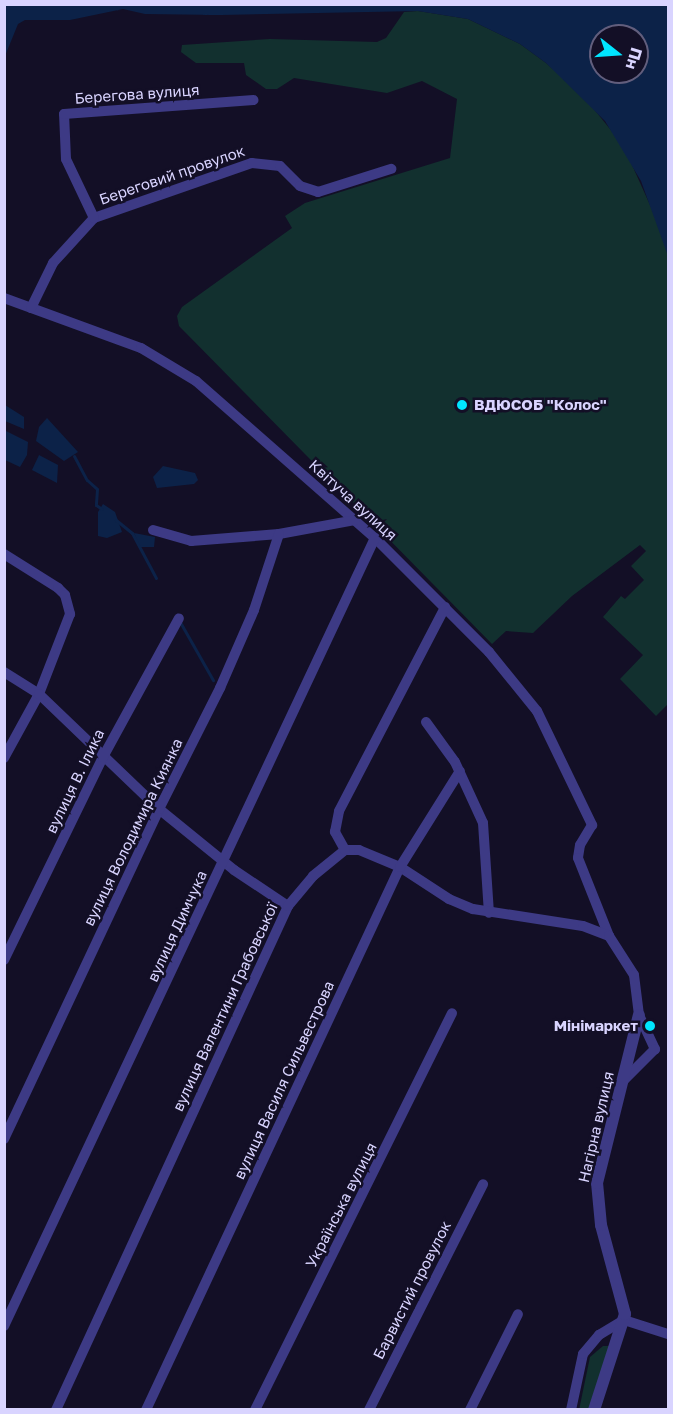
<!DOCTYPE html>
<html>
<head>
<meta charset="utf-8">
<style>
	body { margin:0 }
	#map { position:relative; width:673px; height:1414px; overflow:hidden; background:#130f26; font-family:"Golos Text",sans-serif }
	div>[style] { position:absolute }
	[style*='--x'] { left:calc(var(--x)*1px); top:calc(var(--y)*1px); width:calc(var(--w)*1px); rotate:calc(var(--a)*1deg) }
	.green>* { inset:0; background:#12302f }
	.water>* { inset:0; background:#0c2248 }
	.stream>* { height:3px; margin:-1.5px; padding:0 1.5px; transform-origin:1.5px; border-radius:1.5px; background:#0c2248 }
	.minor>* { height:10px; margin:-5px; padding:0 5px; transform-origin:5px; border-radius:5px; background:#3d3a85 }
	.tertiary>* { height:12px; margin:-6px; padding:0 6px; transform-origin:6px; border-radius:6px; background:#3d3a85 }
	.dots>* { width:16px; height:16px; translate:-50% -50%; box-sizing:border-box; border:3px solid #130f26; border-radius:50% }
	span { translate:-50% -50%; white-space:nowrap; text-align:center; line-height:1.15; -webkit-text-stroke:5px #130f26; paint-order:stroke }
	.street-label { font-size:15px; color:#d9d4ff }
	.poi-label { font-size:15px; color:#d9d4ff; font-weight:700 }
	.left { translate:0 -50%; text-align:left }
	.right { translate:-100% -50%; text-align:right }
	.frame { position:absolute; inset:0; border:6px solid #d9d4ff; pointer-events:none }
	.north { position:absolute; left:589px; top:24px; width:60px; height:60px; box-sizing:border-box; background:#130f26; border:2px solid #625e7d; border-radius:50%; rotate:107deg; font-size:16px; font-weight:700; line-height:24px; text-align:center; color:#d9d4ff }
	.north::after { content:''; display:block; margin:auto; width:21px; height:27px; background:#00e5ff; clip-path:polygon(50% 0,100% 100%,50% 72%,0 100%) }
</style>
</head>
<body>
<div id="map">
	<div class="green">
		<div style="clip-path:polygon(418px 11px,468px 19px,520px 44px,546px 63px,584px 97px,623px 145px,664px 236px,668px 256px,668px 704px,656px 716px,620px 679px,643px 655px,603px 617px,621px 596px,625px 599px,644px 580px,631px 566px,646px 551px,640px 545px,572px 596px,533px 633px,506px 631px,492px 644px,179px 326px,177px 316px,182px 307px,292px 228px,285px 216px,305px 203px,450px 158px,457px 99px,422px 81px,387px 93px,294px 78px,277px 89px,266px 89px,246px 75px,244px 63px,196px 63px,181px 52px,182px 45px,270px 39px,377px 42px,386px 38px,404px 12px)"></div>
		<div style="clip-path:polygon(603px 1346px,610px 1346px,591px 1409px,579px 1410px,590px 1357px)"></div>
	</div>
	<div class="water">
		<div style="clip-path:polygon(evenodd,5px 4px,668px 5px,668px 256px,641px 181px,605px 121px,546px 63px,520px 44px,468px 19px,418px 11px,221px 15px,145px 14px,123px 9px,70px 20px,25px 20px,18px 24px,5px 56px,5px 4px,601px 36px,637px 36px,637px 72px,601px 72px,601px 36px)"></div>
		<div style="clip-path:polygon(5px 405px,24px 417px,24px 429px,5px 421px)"></div>
		<div style="clip-path:polygon(47px 418px,78px 452px,64px 461px,36px 441px,39px 427px)"></div>
		<div style="clip-path:polygon(4px 430px,28px 442px,27px 455px,20px 467px,5px 460px)"></div>
		<div style="clip-path:polygon(39px 455px,58px 465px,57px 483px,32px 470px)"></div>
		<div style="clip-path:polygon(163px 466px,195px 473px,198px 480px,194px 484px,157px 488px,153px 477px)"></div>
		<div style="clip-path:polygon(103px 504px,115px 512px,122px 532px,107px 538px,98px 536px,98px 512px)"></div>
		<div style="clip-path:polygon(134px 533px,155px 537px,154px 547px,140px 547px)"></div>
	</div>
	<div class="stream">
		<div style="--x:74;--y:456;--w:27;--a:62"></div>
		<div style="--x:87;--y:480;--w:13;--a:42"></div>
		<div style="--x:97;--y:489;--w:16;--a:94"></div>
		<div style="--x:96;--y:505;--w:7;--a:34"></div>
		<div style="--x:116;--y:520;--w:21;--a:39"></div>
		<div style="--x:132;--y:533;--w:51;--a:61.9"></div>
		<div style="--x:180;--y:622;--w:67;--a:60.4"></div>
	</div>
	<div class="minor">
		<div style="--x:94;--y:218;--w:167;--a:-19.2"></div>
		<div style="--x:252;--y:163;--w:28;--a:6"></div>
		<div style="--x:280;--y:166;--w:28;--a:45"></div>
		<div style="--x:300;--y:186;--w:19;--a:18"></div>
		<div style="--x:318;--y:192;--w:77;--a:-17.5"></div>
		<div style="--x:4;--y:298;--w:146;--a:20.1"></div>
		<div style="--x:141;--y:348;--w:64;--a:31"></div>
		<div style="--x:196;--y:381;--w:238;--a:41.3"></div>
		<div style="--x:375;--y:538;--w:161;--a:45"></div>
		<div style="--x:489;--y:652;--w:76;--a:50.9"></div>
		<div style="--x:537;--y:711;--w:127;--a:64.2"></div>
		<div style="--x:592;--y:825;--w:23;--a:121"></div>
		<div style="--x:580;--y:845;--w:13;--a:99"></div>
		<div style="--x:578;--y:858;--w:84;--a:68.3"></div>
		<div style="--x:31;--y:308;--w:50;--a:-63.9"></div>
		<div style="--x:53;--y:263;--w:61;--a:-47.7"></div>
		<div style="--x:94;--y:218;--w:65;--a:-115.4"></div>
		<div style="--x:66;--y:159;--w:45;--a:-92.5"></div>
		<div style="--x:64;--y:114;--w:190;--a:-4.2"></div>
		<div style="--x:153;--y:530;--w:40;--a:16"></div>
		<div style="--x:191;--y:541;--w:88;--a:-4.5"></div>
		<div style="--x:279;--y:534;--w:77;--a:-10.4"></div>
		<div style="--x:4;--y:554;--w:64;--a:32.2"></div>
		<div style="--x:58;--y:588;--w:10;--a:45"></div>
		<div style="--x:65;--y:595;--w:20;--a:75"></div>
		<div style="--x:70;--y:614;--w:86;--a:111.2"></div>
		<div style="--x:39;--y:694;--w:73;--a:118.7"></div>
		<div style="--x:4;--y:672;--w:41;--a:32.2"></div>
		<div style="--x:39;--y:694;--w:166;--a:43.8"></div>
		<div style="--x:159;--y:809;--w:97;--a:39.1"></div>
		<div style="--x:234;--y:870;--w:65;--a:33.7"></div>
		<div style="--x:426;--y:722;--w:49;--a:54.1"></div>
		<div style="--x:455;--y:762;--w:67;--a:65.3"></div>
		<div style="--x:483;--y:823;--w:90;--a:86.2"></div>
		<div style="--x:345;--y:850;--w:14;--a:0"></div>
		<div style="--x:359;--y:850;--w:44;--a:22.5"></div>
		<div style="--x:400;--y:867;--w:59;--a:33.1"></div>
		<div style="--x:449;--y:899;--w:26;--a:23"></div>
		<div style="--x:473;--y:909;--w:111;--a:8.8"></div>
		<div style="--x:583;--y:926;--w:28;--a:21"></div>
		<div style="--x:609;--y:936;--w:46;--a:57.3"></div>
		<div style="--x:634;--y:975;--w:40;--a:82.9"></div>
		<div style="--x:639;--y:1015;--w:38;--a:65"></div>
		<div style="--x:655;--y:1049;--w:48;--a:135"></div>
		<div style="--x:4;--y:960;--w:226;--a:-64"></div>
		<div style="--x:103;--y:757;--w:158;--a:-61.3"></div>
		<div style="--x:4;--y:1139;--w:365;--a:-64.8"></div>
		<div style="--x:159;--y:809;--w:136;--a:-63.2"></div>
		<div style="--x:220;--y:688;--w:85;--a:-66.4"></div>
		<div style="--x:254;--y:610;--w:80;--a:-71.8"></div>
		<div style="--x:4;--y:1326;--w:871;--a:-64.79"></div>
		<div style="--x:56;--y:1410;--w:555;--a:-65.28"></div>
		<div style="--x:288;--y:906;--w:39;--a:-50"></div>
		<div style="--x:313;--y:876;--w:41;--a:-39.1"></div>
		<div style="--x:345;--y:850;--w:21;--a:-119"></div>
		<div style="--x:335;--y:832;--w:21;--a:-79"></div>
		<div style="--x:339;--y:811;--w:230;--a:-62.5"></div>
		<div style="--x:146;--y:1410;--w:599;--a:-64.93"></div>
		<div style="--x:400;--y:867;--w:113;--a:-58"></div>
		<div style="--x:255;--y:1410;--w:443;--a:-63.6"></div>
		<div style="--x:369;--y:1410;--w:253;--a:-63.2"></div>
		<div style="--x:470;--y:1410;--w:107;--a:-63.4"></div>
		<div style="--x:571;--y:1410;--w:57;--a:-77.9"></div>
		<div style="--x:583;--y:1354;--w:25;--a:-50"></div>
		<div style="--x:599;--y:1335;--w:29;--a:-31"></div>
		<div style="--x:624;--y:1320;--w:46;--a:17.7"></div>
	</div>
	<div class="tertiary">
		<div style="--x:594;--y:1410;--w:101;--a:-72.1"></div>
		<div style="--x:625;--y:1314;--w:92;--a:-105.1"></div>
		<div style="--x:601;--y:1225;--w:42;--a:-95.4"></div>
		<div style="--x:597;--y:1183;--w:173;--a:-76"></div>
	</div>
	<div class="dots">
		<div style="left:462px;top:405px;background:#00e5ff"></div>
		<div style="left:650px;top:1026px;background:#00e5ff"></div>
	</div>
	<div class="street-label">
		<span style="left:137px;top:94px;rotate:-4deg">Берегова вулиця</span>
		<span style="left:172px;top:175px;rotate:-19deg">Береговий провулок</span>
		<span style="left:353px;top:500px;rotate:42deg">Квітуча вулиця</span>
		<span style="left:75px;top:781px;rotate:-64deg">вулиця В. Ілика</span>
		<span style="left:133px;top:832px;rotate:-64deg">вулиця Володимира Киянка</span>
		<span style="left:177px;top:926px;rotate:-65deg">вулиця Димчука</span>
		<span style="left:225px;top:1007px;rotate:-65deg">вулиця Валентини Грабовської</span>
		<span style="left:284px;top:1080px;rotate:-65deg">вулиця Василя Сильвестрова</span>
		<span style="left:596px;top:1127px;rotate:-77deg">Нагірна вулиця</span>
		<span style="left:341px;top:1205px;rotate:-63deg">Українська вулиця</span>
		<span style="left:412px;top:1290px;rotate:-63deg">Барвистий провулок</span>
	</div>
	<div class="poi-label">
		<span class="left" style="left:474px;top:405px">ВДЮСОБ "Колос"</span>
		<span class="right" style="left:638px;top:1026px">Мінімаркет</span>
	</div>
	<div class="frame"></div>
	<div class="north">Пн</div>
</div>
</body>
</html>
